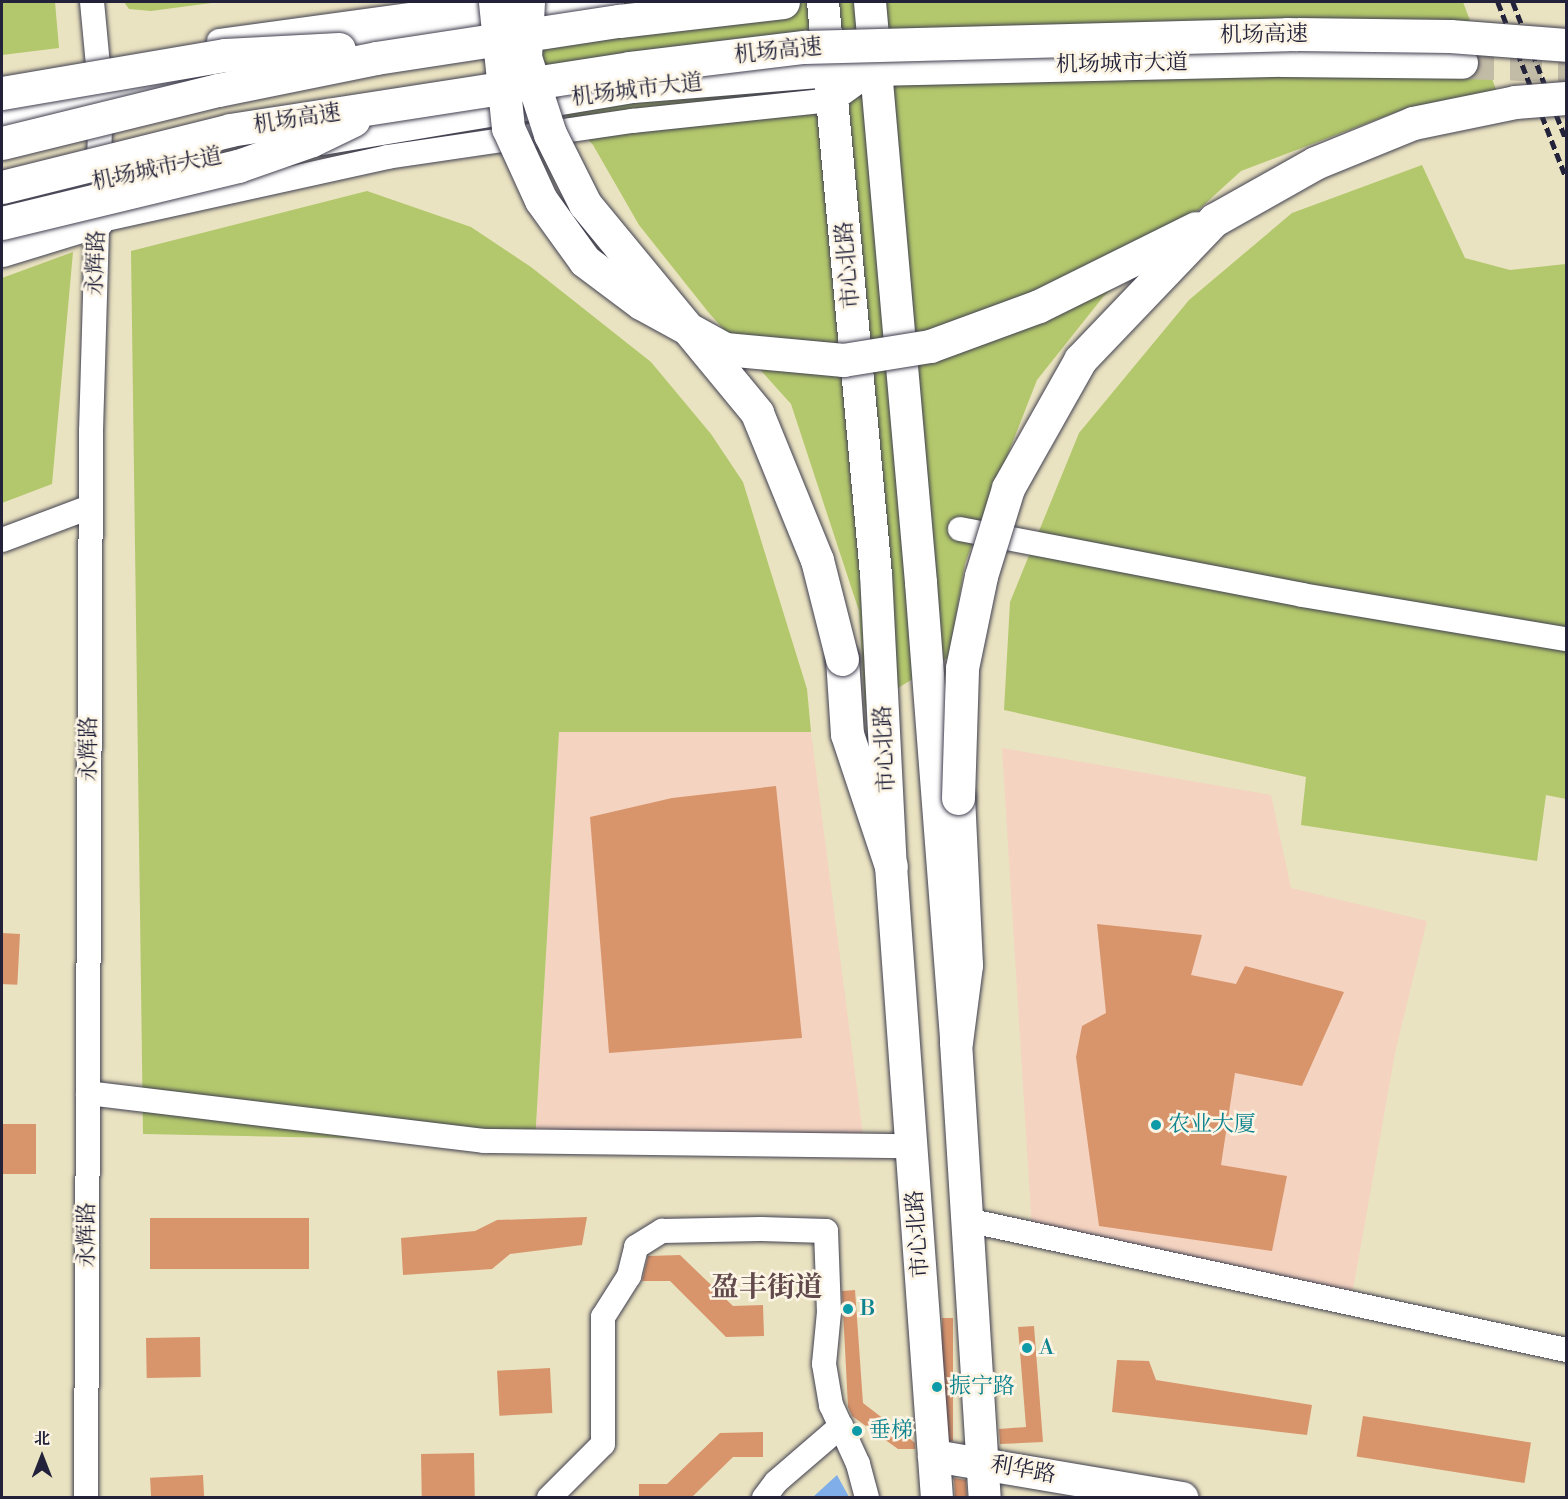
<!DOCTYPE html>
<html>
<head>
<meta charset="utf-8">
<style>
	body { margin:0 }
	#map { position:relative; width:1568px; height:1499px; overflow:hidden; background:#eae3c1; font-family:"Libre Bodoni","Noto Serif SC",serif }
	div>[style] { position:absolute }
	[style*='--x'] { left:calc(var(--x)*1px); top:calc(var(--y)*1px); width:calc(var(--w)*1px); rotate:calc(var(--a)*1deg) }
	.built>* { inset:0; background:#f4d3c0 }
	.green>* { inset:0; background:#b3c86c }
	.water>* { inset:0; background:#7faee9 }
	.building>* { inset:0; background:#d8956c; transform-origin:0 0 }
	.major-tunnel>* { height:32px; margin-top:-16px; transform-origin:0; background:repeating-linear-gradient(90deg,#c2bca6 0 32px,transparent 0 48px) }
	.roads { filter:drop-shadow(0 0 2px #403f4f) drop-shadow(0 0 2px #403f4f) }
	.minor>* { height:24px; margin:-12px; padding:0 12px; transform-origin:12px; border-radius:12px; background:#fff }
	.major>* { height:32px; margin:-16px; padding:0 16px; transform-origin:16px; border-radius:16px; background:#fff }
	.highway>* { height:33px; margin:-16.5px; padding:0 16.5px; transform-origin:16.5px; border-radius:16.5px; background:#fff }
	.rail>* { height:4.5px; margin-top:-2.25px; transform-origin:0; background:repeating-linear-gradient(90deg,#22223b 0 9px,transparent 0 13.5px) }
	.bridges { filter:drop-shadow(0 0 2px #403f4f) drop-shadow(0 0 2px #403f4f) }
	.highway-bridge>* { height:33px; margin:-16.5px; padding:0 16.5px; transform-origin:16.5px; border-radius:16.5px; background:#fff }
	.dots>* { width:16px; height:16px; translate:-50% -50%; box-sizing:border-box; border:3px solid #fcf5e5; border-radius:50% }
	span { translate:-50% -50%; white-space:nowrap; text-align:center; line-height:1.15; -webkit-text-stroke:5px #fcf5e5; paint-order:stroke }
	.street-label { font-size:22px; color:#22223b }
	.culture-label { font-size:22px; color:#0d838f }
	.left { translate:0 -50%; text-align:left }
	.district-label { font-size:28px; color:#624a4c; font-weight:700 }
	.frame { position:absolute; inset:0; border:3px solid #22223b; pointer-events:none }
	.north { position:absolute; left:12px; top:1427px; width:60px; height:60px; -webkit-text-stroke:4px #fcf5e5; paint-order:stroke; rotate:0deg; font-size:16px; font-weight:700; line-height:24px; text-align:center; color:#22223b }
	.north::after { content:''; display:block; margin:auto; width:21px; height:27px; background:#22223b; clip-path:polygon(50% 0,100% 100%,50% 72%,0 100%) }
</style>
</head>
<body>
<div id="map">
	<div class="built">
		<div style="clip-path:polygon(559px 732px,811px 732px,863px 1135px,535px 1142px)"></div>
		<div style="clip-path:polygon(1002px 748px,1271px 795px,1291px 888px,1427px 921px,1395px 1053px,1351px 1301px,1032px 1230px)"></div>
	</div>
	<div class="green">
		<div style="clip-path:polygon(2px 2px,55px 2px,59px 48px,2px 55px)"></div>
		<div style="clip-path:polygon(124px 2px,219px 2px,151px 11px,129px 9px)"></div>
		<div style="clip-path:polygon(464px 2px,1463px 2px,1497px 92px,1407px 108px,1241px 171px,1103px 297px,1037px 380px,965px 563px,949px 657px,865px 708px,859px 611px,791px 404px,709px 313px,639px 225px,593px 145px)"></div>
		<div style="clip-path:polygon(1422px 165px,1465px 258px,1510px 270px,1566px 264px,1566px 799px,1546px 795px,1537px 861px,1301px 825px,1306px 777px,1004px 710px,1010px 602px,1079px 433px,1189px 300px,1292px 213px)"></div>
		<div style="clip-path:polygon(367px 191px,471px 227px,531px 267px,651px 362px,711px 434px,743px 482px,807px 689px,811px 732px,559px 732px,535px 1142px,143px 1134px,131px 251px)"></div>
		<div style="clip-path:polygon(73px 252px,52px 484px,2px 503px,2px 278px)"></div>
	</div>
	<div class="water">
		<div style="clip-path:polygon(837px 1475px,849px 1497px,813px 1497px)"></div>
	</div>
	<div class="building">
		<div style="clip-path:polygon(776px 786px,802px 1038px,609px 1053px,590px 817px,672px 798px)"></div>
		<div style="clip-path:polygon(1097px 924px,1202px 935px,1191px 975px,1236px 984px,1245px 966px,1344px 992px,1302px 1086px,1235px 1073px,1221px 1165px,1287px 1176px,1272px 1251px,1099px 1226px,1076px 1057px,1082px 1026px,1106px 1013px)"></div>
		<div style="left:2px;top:933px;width:18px;height:51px;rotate:3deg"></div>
		<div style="left:2px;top:1124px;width:34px;height:50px"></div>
		<div style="clip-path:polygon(587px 1217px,582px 1245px,510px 1254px,492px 1269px,403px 1275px,401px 1238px,475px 1231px,497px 1220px)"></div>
		<div style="left:150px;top:1218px;width:159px;height:51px"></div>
		<div style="clip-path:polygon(680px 1255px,733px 1306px,763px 1305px,764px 1336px,726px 1337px,670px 1281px,642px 1281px,648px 1256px)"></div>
		<div style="clip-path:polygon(855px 1290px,863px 1403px,915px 1443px,915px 1449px,898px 1449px,852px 1416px,848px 1407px,842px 1291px)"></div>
		<div style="left:942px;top:1318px;width:11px;height:123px"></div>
		<div style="clip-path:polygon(1034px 1326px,1043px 1442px,1000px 1444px,999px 1429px,1026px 1427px,1018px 1327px)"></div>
		<div style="left:200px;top:1337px;width:40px;height:54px;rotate:89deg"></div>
		<div style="clip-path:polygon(1117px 1360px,1149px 1361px,1156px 1380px,1312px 1405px,1307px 1435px,1112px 1412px)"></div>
		<div style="left:550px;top:1368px;width:45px;height:53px;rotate:87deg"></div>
		<div style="left:1363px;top:1416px;width:170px;height:41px;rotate:9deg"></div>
		<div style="clip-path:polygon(763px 1432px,763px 1457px,733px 1457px,692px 1497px,639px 1497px,639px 1484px,667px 1484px,720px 1433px)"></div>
		<div style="left:474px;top:1453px;width:44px;height:53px;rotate:89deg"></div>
		<div style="left:203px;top:1475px;width:22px;height:53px;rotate:87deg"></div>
		<div style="clip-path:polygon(954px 1478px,966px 1480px,967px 1497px,955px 1497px)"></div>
	</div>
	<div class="major-tunnel">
		<div style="--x:1462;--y:63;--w:104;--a:1.7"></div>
	</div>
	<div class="roads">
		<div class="minor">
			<div style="--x:219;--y:41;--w:286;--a:-7.8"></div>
			<div style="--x:97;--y:221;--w:297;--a:-12.4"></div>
			<div style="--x:387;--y:157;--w:248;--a:-8.4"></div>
			<div style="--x:632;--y:121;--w:202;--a:-6"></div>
			<div style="--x:833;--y:100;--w:53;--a:-35.8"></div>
			<div style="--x:960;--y:529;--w:348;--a:10.9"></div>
			<div style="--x:1302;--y:595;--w:268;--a:9.5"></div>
			<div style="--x:2;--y:540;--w:94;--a:-20.6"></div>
			<div style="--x:88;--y:1093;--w:399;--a:6.9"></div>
			<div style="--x:484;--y:1141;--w:413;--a:0.7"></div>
			<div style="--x:967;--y:1220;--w:613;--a:12.24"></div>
			<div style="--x:86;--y:1498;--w:1067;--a:-89.73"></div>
			<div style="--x:91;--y:431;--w:334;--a:-88.3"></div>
			<div style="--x:101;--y:97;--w:95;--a:-95.4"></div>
			<div style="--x:549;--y:1498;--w:76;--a:-45"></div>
			<div style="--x:603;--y:1444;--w:127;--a:-90"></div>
			<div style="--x:603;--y:1317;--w:49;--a:-57.6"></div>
			<div style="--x:629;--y:1276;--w:30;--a:-76"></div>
			<div style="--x:636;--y:1247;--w:31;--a:-32"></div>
			<div style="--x:662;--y:1231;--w:99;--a:-1.2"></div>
			<div style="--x:761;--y:1229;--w:65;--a:1.8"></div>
			<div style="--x:826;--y:1231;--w:81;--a:87.9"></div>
			<div style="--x:829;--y:1312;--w:52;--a:95.5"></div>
			<div style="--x:824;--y:1364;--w:42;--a:80.3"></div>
			<div style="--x:831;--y:1405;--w:65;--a:65.4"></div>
			<div style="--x:858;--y:1464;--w:35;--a:75"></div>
			<div style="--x:764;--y:1498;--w:20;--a:-53"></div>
			<div style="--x:776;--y:1482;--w:86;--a:-40.7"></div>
		</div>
		<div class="major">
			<div style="--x:823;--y:2;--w:574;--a:84.71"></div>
			<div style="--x:876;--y:574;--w:292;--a:87.1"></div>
			<div style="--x:891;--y:866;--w:634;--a:85.84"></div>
			<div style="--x:870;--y:2;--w:583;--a:84.98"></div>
			<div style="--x:921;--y:583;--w:460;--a:85.6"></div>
			<div style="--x:956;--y:1042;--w:457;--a:86.4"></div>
			<div style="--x:313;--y:50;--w:299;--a:-9.2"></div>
			<div style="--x:2;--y:121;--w:204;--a:-13.6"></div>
			<div style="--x:322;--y:139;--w:315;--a:-9.5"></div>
			<div style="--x:633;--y:87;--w:198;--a:-4.6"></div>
			<div style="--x:830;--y:71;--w:454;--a:-1.3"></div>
			<div style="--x:1284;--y:61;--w:178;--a:0.6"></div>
			<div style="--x:2;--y:205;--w:202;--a:-12.9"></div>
			<div style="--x:934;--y:1456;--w:252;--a:9.6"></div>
		</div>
		<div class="highway">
			<div style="--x:2;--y:250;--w:99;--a:-17"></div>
			<div style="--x:842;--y:659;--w:75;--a:86.2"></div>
			<div style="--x:847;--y:734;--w:139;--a:71.6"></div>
			<div style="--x:956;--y:1042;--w:78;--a:-82.6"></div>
			<div style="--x:966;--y:965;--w:167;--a:-92.7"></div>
		</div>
	</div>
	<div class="rail">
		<div style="--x:1498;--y:2;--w:188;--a:68.8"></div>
		<div style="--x:1513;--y:2;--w:147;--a:68.9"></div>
	</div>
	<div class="bridges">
		<div class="highway-bridge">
			<div style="--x:495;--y:2;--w:127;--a:84.1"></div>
			<div style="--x:508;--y:128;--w:79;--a:65.4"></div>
			<div style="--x:541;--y:200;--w:75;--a:54.2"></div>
			<div style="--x:585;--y:261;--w:70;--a:36.9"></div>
			<div style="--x:641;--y:303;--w:96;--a:28.7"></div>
			<div style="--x:725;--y:349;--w:119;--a:5.3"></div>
			<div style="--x:843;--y:360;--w:88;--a:-9.1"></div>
			<div style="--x:930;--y:346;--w:116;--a:-20.2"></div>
			<div style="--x:1039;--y:306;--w:175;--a:-26.4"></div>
			<div style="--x:528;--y:2;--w:55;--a:93.1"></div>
			<div style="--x:525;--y:57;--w:81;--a:72"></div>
			<div style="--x:550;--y:134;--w:78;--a:63.4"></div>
			<div style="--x:585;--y:204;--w:271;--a:50.5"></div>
			<div style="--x:757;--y:413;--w:159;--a:67.8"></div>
			<div style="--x:817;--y:560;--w:102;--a:75.8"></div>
			<div style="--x:2;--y:93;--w:226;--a:-9.7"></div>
			<div style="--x:225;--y:55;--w:114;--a:-3"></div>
			<div style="--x:2;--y:143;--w:222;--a:-13.8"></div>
			<div style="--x:218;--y:90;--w:161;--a:-11.4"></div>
			<div style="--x:376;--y:58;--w:246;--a:-8.7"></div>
			<div style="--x:619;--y:21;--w:165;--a:-6.6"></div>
			<div style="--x:2;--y:187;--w:235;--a:-14"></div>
			<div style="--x:230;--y:130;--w:405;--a:-8.8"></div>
			<div style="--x:630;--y:68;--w:175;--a:-6.9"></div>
			<div style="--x:804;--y:47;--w:483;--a:-1.5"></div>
			<div style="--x:1287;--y:34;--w:163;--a:0.7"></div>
			<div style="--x:1450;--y:36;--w:116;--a:4.4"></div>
			<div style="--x:2;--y:223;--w:243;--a:-13.6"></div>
			<div style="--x:238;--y:166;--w:78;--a:-19.4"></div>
			<div style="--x:312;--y:140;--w:46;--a:-26"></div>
			<div style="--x:958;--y:798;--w:130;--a:-88.2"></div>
			<div style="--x:962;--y:668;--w:94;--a:-78.3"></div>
			<div style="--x:981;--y:576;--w:92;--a:-72.9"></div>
			<div style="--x:1008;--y:488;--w:147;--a:-60.6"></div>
			<div style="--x:1080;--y:360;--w:194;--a:-46.3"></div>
			<div style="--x:1214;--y:220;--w:116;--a:-29.4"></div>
			<div style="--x:1315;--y:163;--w:106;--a:-22.2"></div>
			<div style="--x:1413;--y:123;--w:104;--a:-11.6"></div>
			<div style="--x:1515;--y:102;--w:51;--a:-4.5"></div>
		</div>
	</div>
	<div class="dots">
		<div style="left:1156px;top:1125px;background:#0f9aa8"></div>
		<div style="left:848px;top:1309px;background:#0f9aa8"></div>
		<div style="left:1027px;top:1348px;background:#0f9aa8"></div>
		<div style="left:937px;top:1387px;background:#0f9aa8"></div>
		<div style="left:857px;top:1431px;background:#0f9aa8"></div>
	</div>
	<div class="street-label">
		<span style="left:1264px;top:35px;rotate:-1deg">机场高速</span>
		<span style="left:778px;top:51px;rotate:-6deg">机场高速</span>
		<span style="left:1122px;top:64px;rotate:-1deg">机场城市大道</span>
		<span style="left:637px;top:90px;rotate:-7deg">机场城市大道</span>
		<span style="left:297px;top:119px;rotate:-9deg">机场高速</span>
		<span style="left:157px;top:169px;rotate:-12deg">机场城市大道</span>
		<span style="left:96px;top:263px;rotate:-88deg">永辉路</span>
		<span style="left:848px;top:265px;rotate:-95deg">市心北路</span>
		<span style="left:89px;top:749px;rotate:-90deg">永辉路</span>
		<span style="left:885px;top:749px;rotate:-93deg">市心北路</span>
		<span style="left:918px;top:1234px;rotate:-94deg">市心北路</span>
		<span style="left:87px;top:1235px;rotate:-90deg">永辉路</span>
		<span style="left:1023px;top:1470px;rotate:10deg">利华路</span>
	</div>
	<div class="culture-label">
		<span class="left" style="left:1168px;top:1125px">农业大厦</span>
		<span class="left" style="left:860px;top:1309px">B</span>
		<span class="left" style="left:1039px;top:1348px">A</span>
		<span class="left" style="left:949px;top:1387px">振宁路</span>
		<span class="left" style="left:869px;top:1431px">垂梯</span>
	</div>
	<div class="district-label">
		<span style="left:767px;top:1288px">盈丰街道</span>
	</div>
	<div class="frame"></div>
	<div class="north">北</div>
</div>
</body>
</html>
